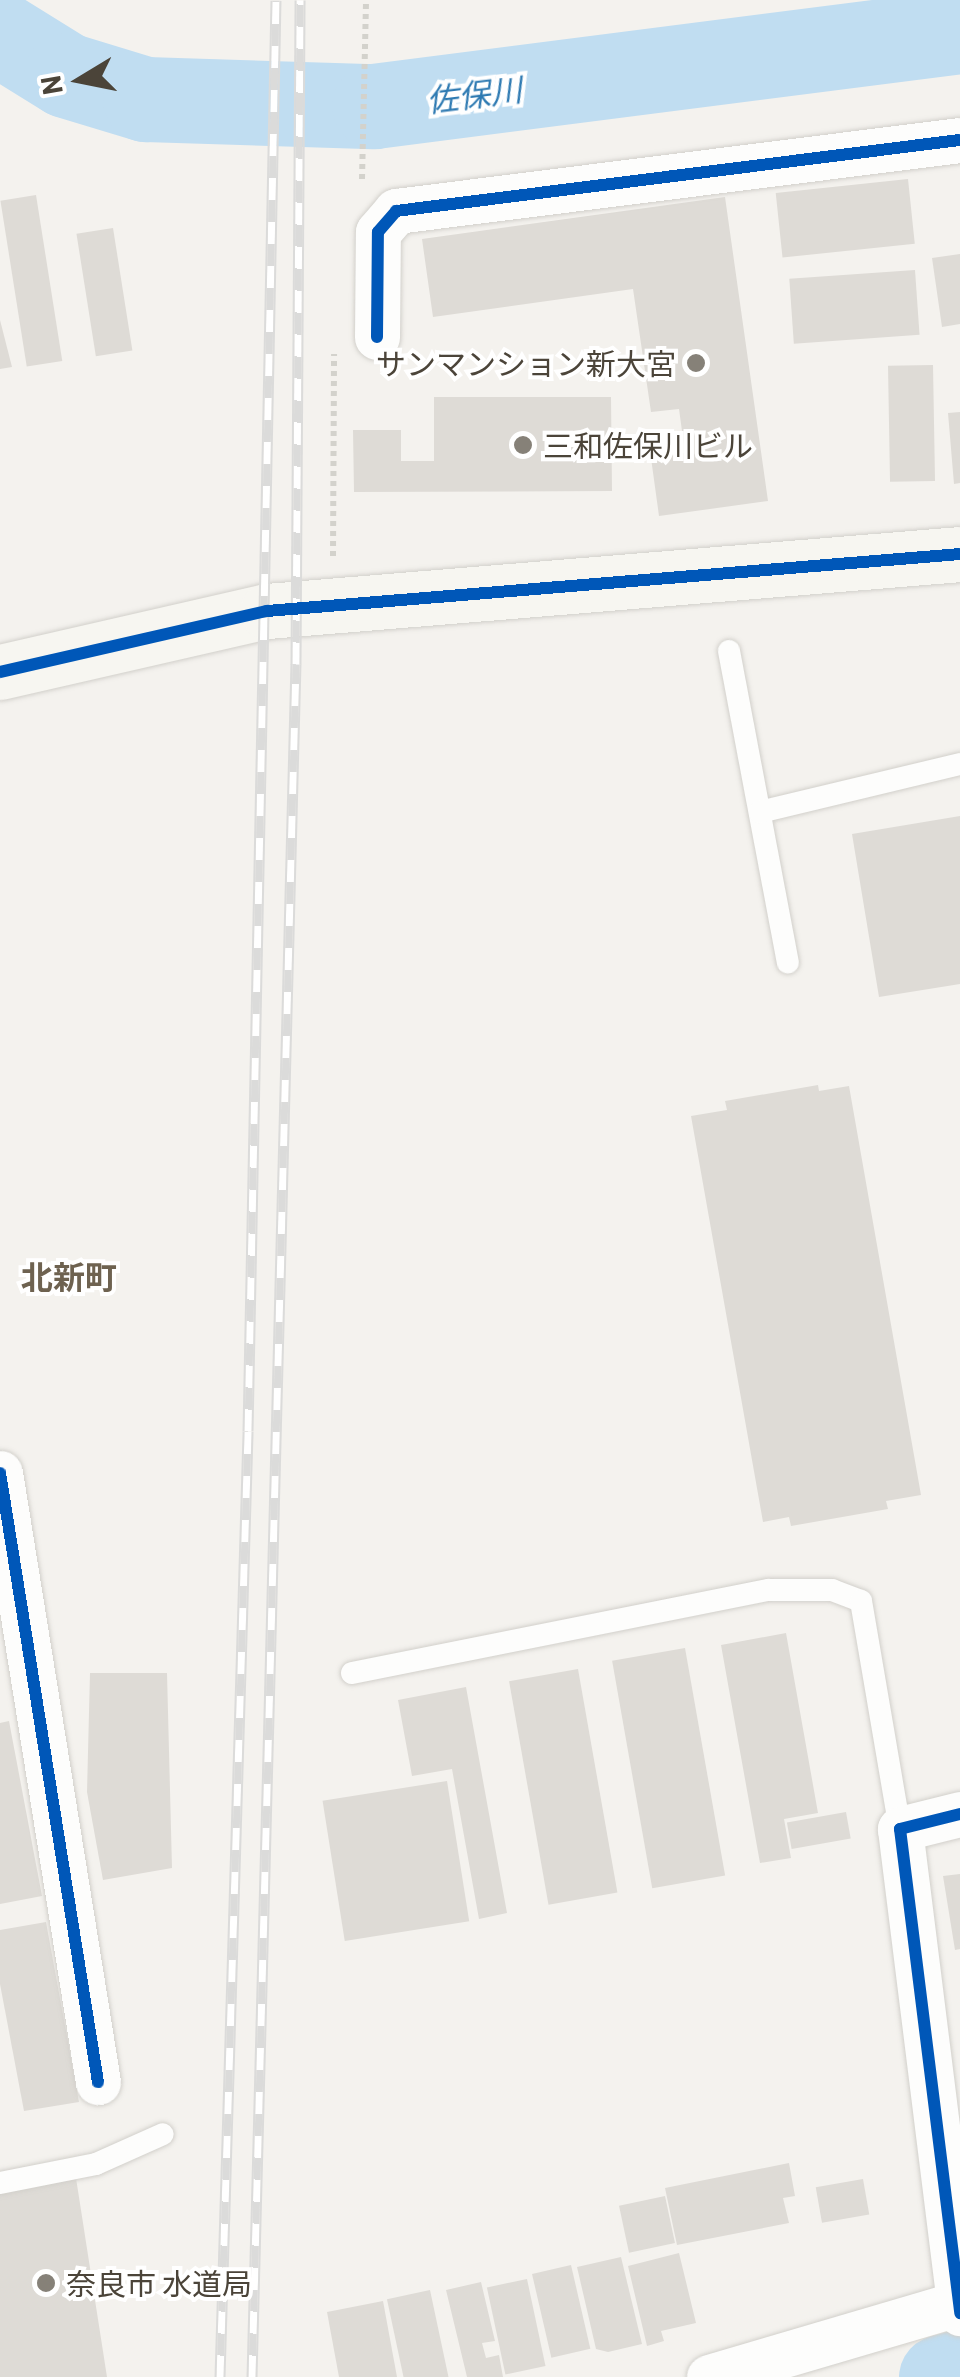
<!DOCTYPE html>
<html>
<head>
<meta charset="utf-8">
<style>
	body { margin:0 }
	#map { position:relative; width:960px; height:2377px; overflow:hidden; background:#f4f2ee; font-family:Barlow,"Noto Sans JP",sans-serif }
	div>[style] { position:absolute }
	[style*='--x'] { left:calc(var(--x)*1px); top:calc(var(--y)*1px); width:calc(var(--w)*1px); rotate:calc(var(--a)*1deg) }
	.river>* { height:85px; margin:-42.5px; padding:0 42.5px; transform-origin:42.5px; border-radius:42.5px; background:#c0ddf1 }
	.building>* { inset:0; background:#dedbd6; transform-origin:0 0 }
	.path>* { height:6px; margin-top:-3px; transform-origin:0; background:repeating-linear-gradient(90deg,#d3d2cc 0 5px,transparent 0 10px) }
	.roads { filter:drop-shadow(0 0 2px #d2d0cb) drop-shadow(0 0 2px #d2d0cb) }
	.lane>* { height:22px; margin:-11px; padding:0 11px; transform-origin:11px; border-radius:11px; background:#fdfdfc }
	.street>* { height:45px; margin:-22.5px; padding:0 22.5px; transform-origin:22.5px; border-radius:22.5px; background:#fdfdfc }
	.secondary>* { height:55px; margin:-27.5px; padding:0 27.5px; transform-origin:27.5px; border-radius:27.5px; background:#f7f6f1 }
	.rail>* { height:11px; margin-top:-5.5px; transform-origin:0; background:repeating-linear-gradient(90deg,#fff 0 22px,#dbdbda 0 44px); box-sizing:border-box; border-block:2px solid #dbdbda }
	.cycleway>* { height:12px; margin:-6px; padding:0 6px; transform-origin:6px; border-radius:6px; background:#0057b8 }
	.dots>* { width:28px; height:28px; translate:-50% -50%; box-sizing:border-box; border:5px solid #fff; border-radius:50% }
	span { translate:-50% -50%; white-space:nowrap; text-align:center; line-height:1.15; -webkit-text-stroke:8px #fff; paint-order:stroke }
	.poi-label { font-size:30px; color:#4b4439 }
	.right { translate:-100% -50%; text-align:right }
	.left { translate:0 -50%; text-align:left }
	.water-label { font-size:32px; color:#2e7ab2; font-style:italic }
	.neighbourhood-label { font-size:32px; color:#6e6250; font-weight:700 }
	.north { position:absolute; left:30px; top:30px; width:100px; height:100px; -webkit-text-stroke:8px #fff; paint-order:stroke; rotate:260deg; font-size:28px; font-weight:700; line-height:40px; text-align:center; color:#4b4439 }
	.north::after { content:''; display:block; margin:auto; width:35px; height:45px; background:#4b4439; clip-path:polygon(50% 0,100% 100%,50% 72%,0 100%) }
</style>
</head>
<body>
<div id="map">
	<div class="river">
		<div style="--x:0;--y:34;--w:78;--a:31.8"></div>
		<div style="--x:66;--y:75;--w:83;--a:16.9"></div>
		<div style="--x:145;--y:99;--w:229;--a:1.8"></div>
		<div style="--x:374;--y:106;--w:591;--a:-7.29"></div>
		<div style="--x:941;--y:2377;--w:20;--a:-15"></div>
	</div>
	<div class="building">
		<div style="left:908px;top:179px;width:65px;height:133px;rotate:84deg"></div>
		<div style="left:36px;top:195px;width:168px;height:36px;rotate:81deg"></div>
		<div style="clip-path:polygon(725px 197px,768px 501px,659px 516px,651px 458px,685px 453px,679px 409px,651px 412px,633px 289px,433px 317px,422px 239px)"></div>
		<div style="left:113px;top:228px;width:124px;height:37px;rotate:81deg"></div>
		<div style="clip-path:polygon(960px 254px,960px 324px,942px 327px,932px 258px)"></div>
		<div style="left:915px;top:270px;width:65px;height:126px;rotate:86deg"></div>
		<div style="clip-path:polygon(0 320px,12px 367px,0 369px)"></div>
		<div style="left:933px;top:365px;width:116px;height:45px;rotate:89deg"></div>
		<div style="clip-path:polygon(434px 397px,611px 397px,612px 491px,354px 492px,353px 430px,401px 430px,401px 461px,434px 461px)"></div>
		<div style="clip-path:polygon(960px 412px,960px 483px,954px 484px,948px 413px)"></div>
		<div style="clip-path:polygon(960px 816px,960px 984px,879px 997px,852px 834px)"></div>
		<div style="clip-path:polygon(818px 1085px,819px 1091px,849px 1086px,921px 1495px,886px 1501px,888px 1509px,791px 1526px,789px 1517px,763px 1522px,691px 1116px,727px 1110px,725px 1101px)"></div>
		<div style="clip-path:polygon(786px 1633px,818px 1813px,784px 1819px,791px 1858px,760px 1863px,721px 1645px)"></div>
		<div style="left:685px;top:1648px;width:231px;height:74px;rotate:80deg"></div>
		<div style="left:578px;top:1669px;width:227px;height:70px;rotate:80deg"></div>
		<div style="clip-path:polygon(90px 1673px,167px 1673px,172px 1868px,103px 1880px,87px 1792px)"></div>
		<div style="clip-path:polygon(466px 1687px,507px 1913px,479px 1919px,452px 1769px,412px 1776px,398px 1700px)"></div>
		<div style="clip-path:polygon(9px 1721px,42px 1896px,0 1904px,0 1723px)"></div>
		<div style="left:447px;top:1781px;width:142px;height:126px;rotate:81deg"></div>
		<div style="left:846px;top:1812px;width:27px;height:60px;rotate:80deg"></div>
		<div style="clip-path:polygon(960px 1874px,960px 1949px,955px 1950px,943px 1876px)"></div>
		<div style="clip-path:polygon(46px 1922px,79px 2102px,24px 2111px,0 1984px,0 1930px)"></div>
		<div style="clip-path:polygon(789px 2163px,795px 2196px,783px 2198px,789px 2223px,677px 2245px,665px 2188px)"></div>
		<div style="clip-path:polygon(76px 2178px,107px 2377px,0 2377px,0 2190px)"></div>
		<div style="left:863px;top:2179px;width:36px;height:48px;rotate:80deg"></div>
		<div style="left:665px;top:2196px;width:48px;height:47px;rotate:78deg"></div>
		<div style="clip-path:polygon(679px 2253px,696px 2323px,661px 2331px,664px 2341px,647px 2346px,628px 2266px)"></div>
		<div style="clip-path:polygon(621px 2257px,642px 2344px,608px 2352px,596px 2349px,577px 2267px)"></div>
		<div style="left:571px;top:2265px;width:86px;height:40px;rotate:77deg"></div>
		<div style="left:527px;top:2279px;width:89px;height:41px;rotate:78deg"></div>
		<div style="clip-path:polygon(481px 2282px,495px 2341px,482px 2343px,486px 2358px,499px 2355px,503px 2377px,467px 2377px,446px 2290px)"></div>
		<div style="left:430px;top:2290px;width:89px;height:44px;rotate:78deg"></div>
		<div style="clip-path:polygon(383px 2301px,397px 2377px,339px 2377px,327px 2312px)"></div>
	</div>
	<div class="path">
		<div style="--x:362;--y:179;--w:179;--a:-88.7"></div>
		<div style="--x:333;--y:556;--w:202;--a:-89.7"></div>
	</div>
	<div class="roads">
		<div class="lane">
			<div style="--x:729;--y:651;--w:317;--a:79.3"></div>
			<div style="--x:760;--y:812;--w:206;--a:-13.5"></div>
			<div style="--x:352;--y:1673;--w:425;--a:-11.3"></div>
			<div style="--x:769;--y:1590;--w:63;--a:0"></div>
			<div style="--x:832;--y:1590;--w:31;--a:21"></div>
			<div style="--x:861;--y:1601;--w:231;--a:80.3"></div>
			<div style="--x:0;--y:2183;--w:98;--a:-11.2"></div>
			<div style="--x:96;--y:2164;--w:73;--a:-24.1"></div>
		</div>
		<div class="street">
			<div style="--x:377;--y:337;--w:105;--a:-89.5"></div>
			<div style="--x:378;--y:232;--w:28;--a:-49"></div>
			<div style="--x:396;--y:211;--w:568;--a:-7.18"></div>
			<div style="--x:0;--y:1473;--w:617;--a:80.86"></div>
			<div style="--x:960;--y:1814;--w:62;--a:166"></div>
			<div style="--x:900;--y:1829;--w:488;--a:82.9"></div>
			<div style="--x:709;--y:2377;--w:262;--a:-16.4"></div>
		</div>
		<div class="secondary">
			<div style="--x:0;--y:672;--w:274;--a:-12.9"></div>
			<div style="--x:267;--y:611;--w:695;--a:-4.7"></div>
		</div>
	</div>
	<div class="rail">
		<div style="--x:220;--y:2377;--w:946;--a:-88.3"></div>
		<div style="--x:248;--y:1431;--w:1431;--a:-88.88"></div>
		<div style="--x:252;--y:2377;--w:1714;--a:-88.53"></div>
		<div style="--x:296;--y:664;--w:664;--a:-89.65"></div>
	</div>
	<div class="cycleway">
		<div style="--x:377;--y:337;--w:105;--a:-89.5"></div>
		<div style="--x:378;--y:232;--w:28;--a:-49"></div>
		<div style="--x:396;--y:211;--w:568;--a:-7.18"></div>
		<div style="--x:0;--y:672;--w:274;--a:-12.9"></div>
		<div style="--x:267;--y:611;--w:695;--a:-4.7"></div>
		<div style="--x:0;--y:1473;--w:617;--a:80.86"></div>
		<div style="--x:960;--y:1814;--w:62;--a:166"></div>
		<div style="--x:900;--y:1829;--w:488;--a:82.9"></div>
	</div>
	<div class="dots">
		<div style="left:696px;top:363px;background:#868178"></div>
		<div style="left:523px;top:445px;background:#868178"></div>
		<div style="left:46px;top:2283px;background:#868178"></div>
	</div>
	<div class="poi-label">
		<span class="right" style="left:676px;top:363px">サンマンション新大宮</span>
		<span class="left" style="left:543px;top:445px">三和佐保川ビル</span>
		<span class="left" style="left:66px;top:2283px">奈良市 水道局</span>
	</div>
	<div class="water-label">
		<span style="left:474px;top:94px;rotate:-7deg">佐保川</span>
	</div>
	<div class="neighbourhood-label">
		<span style="left:69px;top:1276px">北新町</span>
	</div>
	<div class="north">N</div>
</div>
</body>
</html>
